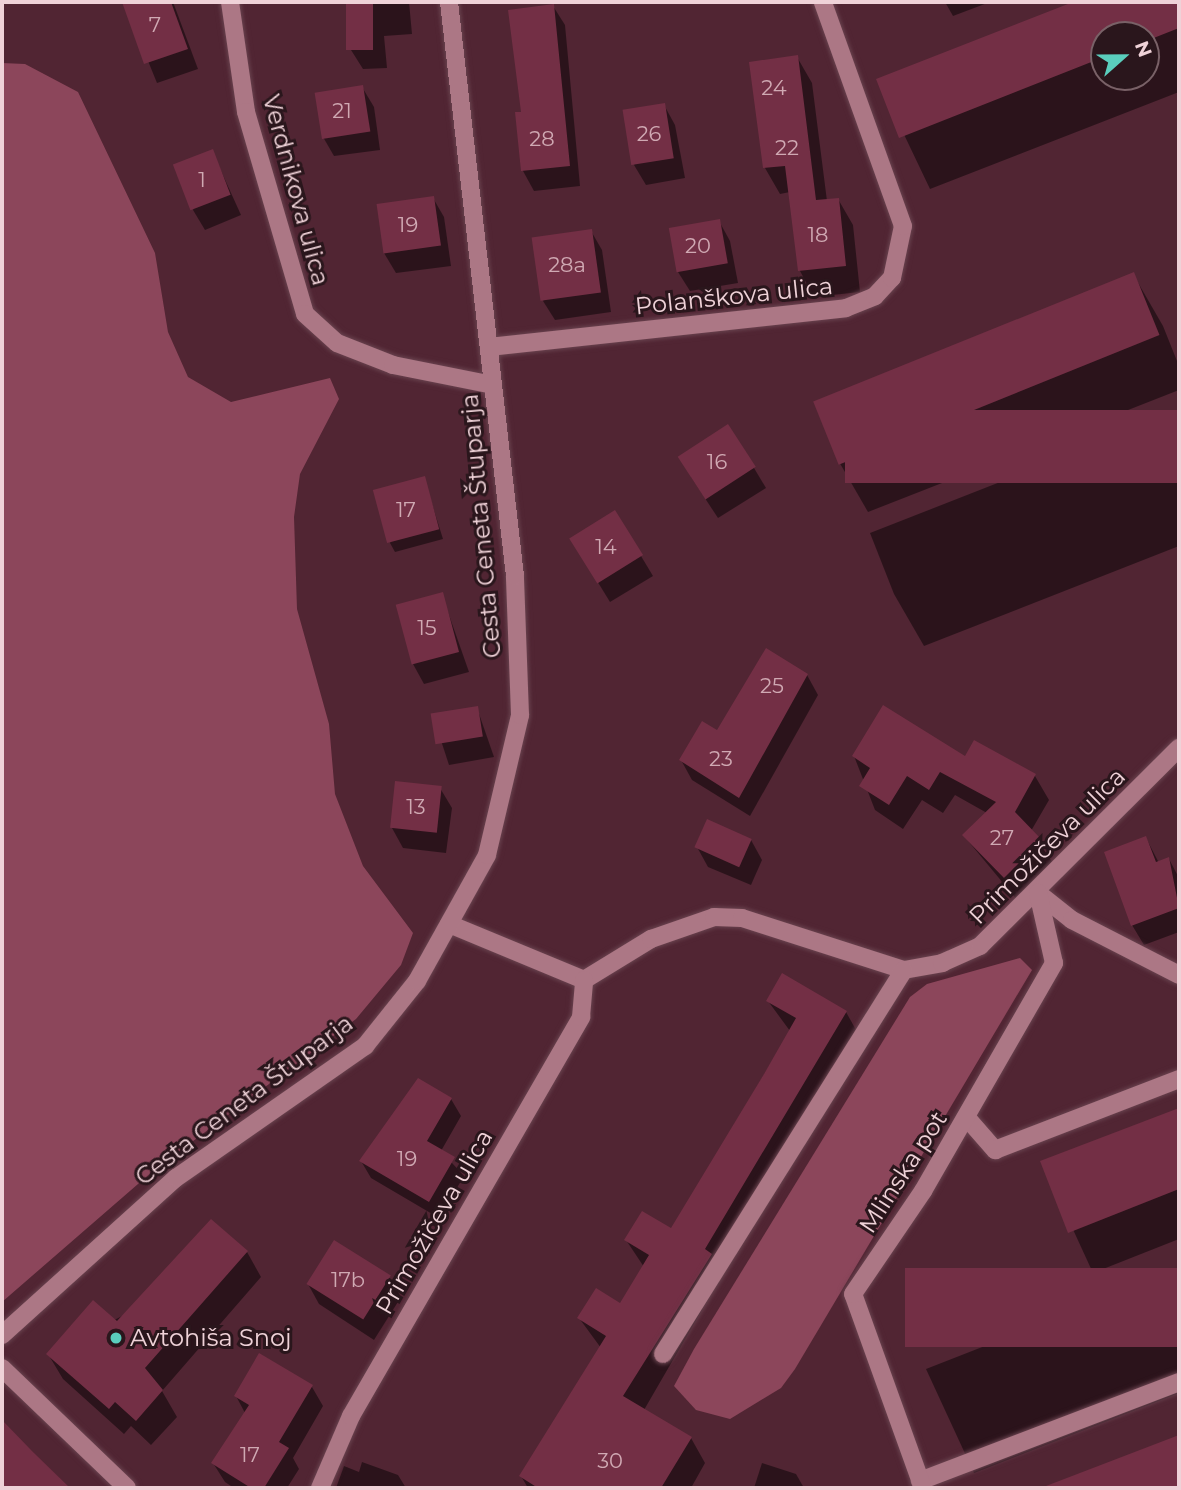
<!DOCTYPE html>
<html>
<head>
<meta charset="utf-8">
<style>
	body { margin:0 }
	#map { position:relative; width:1181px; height:1490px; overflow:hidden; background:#512533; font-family:Montserrat,sans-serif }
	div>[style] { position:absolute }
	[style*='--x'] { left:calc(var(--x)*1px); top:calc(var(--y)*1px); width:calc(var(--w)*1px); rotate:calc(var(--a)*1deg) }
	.green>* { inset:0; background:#8c465b }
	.shadow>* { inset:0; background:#0007 }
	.building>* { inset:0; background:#732f45; transform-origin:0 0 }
	.roads { filter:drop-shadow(0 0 2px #69434f) drop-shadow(0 0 2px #69434f) }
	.minor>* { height:18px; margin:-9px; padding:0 9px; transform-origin:9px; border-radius:9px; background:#ac7785 }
	.dots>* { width:19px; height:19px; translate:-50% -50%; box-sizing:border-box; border:4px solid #2a161c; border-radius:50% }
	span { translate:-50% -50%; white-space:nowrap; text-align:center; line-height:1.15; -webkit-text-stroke:6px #2a161c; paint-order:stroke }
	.number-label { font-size:21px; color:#d0a9b3 }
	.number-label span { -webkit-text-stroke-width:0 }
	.street-label { font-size:24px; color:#efd2d8 }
	.poi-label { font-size:24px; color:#efd2d8 }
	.left { translate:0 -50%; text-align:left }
	.frame { position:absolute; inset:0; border:4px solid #efd2d8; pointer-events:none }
	.north { position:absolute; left:1090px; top:21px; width:70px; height:70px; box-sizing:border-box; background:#2a161c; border:2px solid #796167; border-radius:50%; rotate:69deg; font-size:19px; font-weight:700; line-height:28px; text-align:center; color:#efd2d8 }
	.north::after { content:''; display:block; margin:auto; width:24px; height:32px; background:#5acebd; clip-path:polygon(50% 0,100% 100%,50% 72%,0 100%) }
</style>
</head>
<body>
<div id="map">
	<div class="green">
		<div style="clip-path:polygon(2px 63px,25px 64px,78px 92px,155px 253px,168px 332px,188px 377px,231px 402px,330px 378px,339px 399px,300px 474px,294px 517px,297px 609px,329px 724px,335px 794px,363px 866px,413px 933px,401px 965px,356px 1019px,153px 1171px,2px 1302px)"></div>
		<div style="clip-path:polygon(1020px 958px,1032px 970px,795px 1369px,781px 1388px,730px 1419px,696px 1410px,674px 1386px,694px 1349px,910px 997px,927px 984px)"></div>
	</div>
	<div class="shadow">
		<div style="clip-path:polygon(124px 2px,173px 2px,198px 69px,157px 83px)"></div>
		<div style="clip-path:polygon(347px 2px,409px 2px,412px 34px,384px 36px,387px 68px,363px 69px,351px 50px)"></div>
		<div style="clip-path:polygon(945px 2px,990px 2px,953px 16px)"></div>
		<div style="clip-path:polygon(evenodd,1077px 2px,1179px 2px,1179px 92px,930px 189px,878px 80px,1077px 2px,1104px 35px,1146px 35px,1146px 77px,1104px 77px,1104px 35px)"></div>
		<div style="clip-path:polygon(553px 6px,565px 25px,580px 186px,534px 191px,523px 171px)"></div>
		<div style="clip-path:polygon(797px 57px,812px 83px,827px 201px,838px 199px,853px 225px,860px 292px,814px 297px,800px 271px,790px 192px,780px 194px,765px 168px)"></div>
		<div style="clip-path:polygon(362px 87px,374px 107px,380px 150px,334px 156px,323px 137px)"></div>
		<div style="clip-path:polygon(664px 105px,675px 125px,685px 178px,646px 185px,634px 165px)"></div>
		<div style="clip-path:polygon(212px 151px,241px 215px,205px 230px,193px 210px)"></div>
		<div style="clip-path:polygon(433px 198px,444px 217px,451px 266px,396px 273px,384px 253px)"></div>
		<div style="clip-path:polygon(719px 221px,730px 241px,738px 283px,690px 291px,678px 272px)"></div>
		<div style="clip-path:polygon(591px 231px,602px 250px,611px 312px,555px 320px,543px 301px)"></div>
		<div style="clip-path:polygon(1133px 274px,1163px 326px,1179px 366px,1179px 390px,868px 512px,838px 460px)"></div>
		<div style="clip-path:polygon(1179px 412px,1179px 546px,924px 646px,894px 594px,870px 533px)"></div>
		<div style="clip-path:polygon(754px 468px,766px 488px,718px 518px,691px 477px)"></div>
		<div style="clip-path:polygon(424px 478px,443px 539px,395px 552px,390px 543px)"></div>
		<div style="clip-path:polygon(641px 556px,653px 576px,610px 602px,583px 558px)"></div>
		<div style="clip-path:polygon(442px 595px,469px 672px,424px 684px,413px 664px)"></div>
		<div style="clip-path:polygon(807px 675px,818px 695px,750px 816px,692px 780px,681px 760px)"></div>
		<div style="clip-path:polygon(477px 708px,494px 757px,449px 765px,433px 716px)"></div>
		<div style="clip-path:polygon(854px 756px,965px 759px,1035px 776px,1049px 800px,1031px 831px,1055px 866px,1018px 901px,964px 836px,987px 813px,955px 795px,943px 813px,922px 800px,903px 829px,875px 810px)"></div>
		<div style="clip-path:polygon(440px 788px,452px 808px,446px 853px,403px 848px,392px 828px)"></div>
		<div style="clip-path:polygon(1146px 838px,1159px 863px,1169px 859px,1179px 878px,1179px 932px,1144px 945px,1132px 925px)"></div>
		<div style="clip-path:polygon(751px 840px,762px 860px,751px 885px,708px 867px,697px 847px)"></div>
		<div style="clip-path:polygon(768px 1001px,846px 1012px,860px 1037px,644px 1410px,691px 1438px,705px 1463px,691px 1488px,528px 1488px,521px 1476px,601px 1348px,579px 1318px,620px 1305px,644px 1267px,626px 1240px,671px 1231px,790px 1031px)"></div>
		<div style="clip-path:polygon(451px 1099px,461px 1116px,441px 1151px,464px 1176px,439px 1218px,371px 1178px,361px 1161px)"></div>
		<div style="clip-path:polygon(1179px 1110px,1179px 1239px,1093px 1273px,1042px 1162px)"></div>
		<div style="clip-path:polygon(247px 1252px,261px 1277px,162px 1391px,177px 1417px,151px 1445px,131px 1426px,124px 1434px,63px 1379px,48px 1354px)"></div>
		<div style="clip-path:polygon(1179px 1270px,1179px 1393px,974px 1473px,926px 1369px)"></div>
		<div style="clip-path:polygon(390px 1278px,401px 1297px,374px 1340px,319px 1304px,308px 1284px)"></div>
		<div style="clip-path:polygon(312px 1387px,323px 1406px,293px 1458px,299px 1469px,287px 1488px,234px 1488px,225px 1482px,213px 1463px,245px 1413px,236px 1396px)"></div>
		<div style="clip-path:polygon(2px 1422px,69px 1488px,2px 1488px)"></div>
		<div style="clip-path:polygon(1179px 1437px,1179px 1488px,1045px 1488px)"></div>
		<div style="clip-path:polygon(362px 1462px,398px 1475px,406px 1488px,336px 1488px,344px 1466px,359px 1472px)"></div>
		<div style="clip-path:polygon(762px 1463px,796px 1474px,804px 1488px,754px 1488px)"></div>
	</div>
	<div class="building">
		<div style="clip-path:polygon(122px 2px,171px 2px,188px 49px,144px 64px)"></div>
		<div style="left:346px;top:2px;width:27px;height:48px"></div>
		<div style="clip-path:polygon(1073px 2px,1179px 2px,1179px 28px,1146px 41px,1146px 35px,1104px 35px,1104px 57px,899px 138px,876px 79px)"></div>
		<div style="clip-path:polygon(554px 4px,570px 166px,521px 171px,515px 112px,521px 112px,508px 10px)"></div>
		<div style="clip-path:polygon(798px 55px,816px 200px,839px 198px,846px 266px,798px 271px,785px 166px,763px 168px,749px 62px)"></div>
		<div style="left:363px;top:85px;width:47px;height:49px;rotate:81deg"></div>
		<div style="left:665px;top:103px;width:56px;height:43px;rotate:81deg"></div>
		<div style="left:213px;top:149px;width:49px;height:43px;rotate:69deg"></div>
		<div style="left:434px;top:196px;width:50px;height:58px;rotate:82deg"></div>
		<div style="left:720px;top:219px;width:45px;height:52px;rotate:80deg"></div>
		<div style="left:592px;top:229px;width:64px;height:61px;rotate:82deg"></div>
		<div style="left:1134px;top:272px;width:68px;height:346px;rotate:68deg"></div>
		<div style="left:1179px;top:410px;width:73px;height:334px;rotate:90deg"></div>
		<div style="left:728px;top:424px;width:51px;height:60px;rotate:57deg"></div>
		<div style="left:425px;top:476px;width:55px;height:54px;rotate:75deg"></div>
		<div style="left:615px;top:510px;width:53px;height:54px;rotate:58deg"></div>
		<div style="left:443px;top:592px;width:62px;height:49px;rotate:75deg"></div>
		<div style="clip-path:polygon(766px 648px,808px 674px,739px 798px,679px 760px,702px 721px,717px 730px)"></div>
		<div style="clip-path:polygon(883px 705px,965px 756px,974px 740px,1036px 774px,1015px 812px,1042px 840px,1004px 878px,962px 835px,996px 802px,940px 772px,929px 790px,907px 776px,889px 805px,859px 786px,870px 768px,852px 756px)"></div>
		<div style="left:478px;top:706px;width:31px;height:48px;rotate:81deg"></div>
		<div style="left:395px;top:781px;width:47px;height:47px;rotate:6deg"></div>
		<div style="left:707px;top:819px;width:49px;height:31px;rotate:24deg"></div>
		<div style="clip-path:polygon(1146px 836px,1156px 862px,1169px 857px,1179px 908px,1131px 926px,1104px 852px)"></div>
		<div style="clip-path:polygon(782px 973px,847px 1011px,705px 1249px,712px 1254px,623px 1396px,692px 1437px,661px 1488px,538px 1488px,519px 1476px,606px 1336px,577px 1318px,596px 1288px,620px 1303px,649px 1255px,624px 1240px,642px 1211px,671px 1228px,764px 1074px,796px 1018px,766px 1001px)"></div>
		<div style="clip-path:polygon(418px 1078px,452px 1098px,427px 1141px,455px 1157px,429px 1202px,359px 1161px)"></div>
		<div style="clip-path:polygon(1179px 1108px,1179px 1189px,1068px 1233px,1040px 1161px)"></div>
		<div style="clip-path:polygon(211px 1219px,248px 1251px,145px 1368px,163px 1390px,136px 1421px,115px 1402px,109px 1409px,46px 1354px,93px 1300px,117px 1321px)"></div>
		<div style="left:334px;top:1240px;width:67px;height:52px;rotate:32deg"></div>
		<div style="left:1179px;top:1268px;width:79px;height:274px;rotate:90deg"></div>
		<div style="clip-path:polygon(259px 1353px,313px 1385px,279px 1442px,289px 1448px,264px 1488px,251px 1488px,211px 1463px,249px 1405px,234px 1396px)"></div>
		<div style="clip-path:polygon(2px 1420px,32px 1451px,70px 1488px,2px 1488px)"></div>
		<div style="clip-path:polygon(1179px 1435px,1179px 1488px,1047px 1488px,1046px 1486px)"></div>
	</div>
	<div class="roads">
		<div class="minor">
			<div style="--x:230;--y:2;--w:111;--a:81.7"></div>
			<div style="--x:246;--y:112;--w:210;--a:73.7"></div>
			<div style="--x:305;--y:314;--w:43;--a:42.2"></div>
			<div style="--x:337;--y:343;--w:60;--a:21.4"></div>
			<div style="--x:393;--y:365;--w:102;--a:11.3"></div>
			<div style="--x:489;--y:347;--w:359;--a:-6.2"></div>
			<div style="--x:846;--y:308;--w:31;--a:-22"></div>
			<div style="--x:875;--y:296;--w:25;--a:-47"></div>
			<div style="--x:892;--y:278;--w:53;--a:-78.1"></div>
			<div style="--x:903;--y:226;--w:238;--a:-109.7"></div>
			<div style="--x:1038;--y:893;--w:43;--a:38.5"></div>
			<div style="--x:1072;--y:920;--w:120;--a:27.2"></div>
			<div style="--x:449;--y:924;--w:146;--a:22.5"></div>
			<div style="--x:584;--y:980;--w:79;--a:-31.5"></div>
			<div style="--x:651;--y:939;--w:67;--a:-19.2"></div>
			<div style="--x:714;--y:917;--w:28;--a:2"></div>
			<div style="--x:742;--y:918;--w:170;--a:17.8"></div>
			<div style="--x:904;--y:970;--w:39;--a:-10"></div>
			<div style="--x:942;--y:963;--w:42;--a:-24.1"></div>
			<div style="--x:980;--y:946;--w:281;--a:-44.9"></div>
			<div style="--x:967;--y:1118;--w:43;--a:48.8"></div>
			<div style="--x:995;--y:1150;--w:197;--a:-21.1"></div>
			<div style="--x:2;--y:1335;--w:234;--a:-42.1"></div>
			<div style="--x:176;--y:1178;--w:231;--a:-34.9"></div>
			<div style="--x:365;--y:1046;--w:83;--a:-51.3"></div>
			<div style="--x:417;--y:981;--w:144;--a:-60.9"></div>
			<div style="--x:487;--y:855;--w:144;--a:-76.7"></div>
			<div style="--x:520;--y:715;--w:139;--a:-92.1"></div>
			<div style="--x:515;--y:576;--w:578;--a:-96.56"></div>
			<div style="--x:663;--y:1354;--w:453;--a:-57.9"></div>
			<div style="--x:2;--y:1368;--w:173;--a:43.8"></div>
			<div style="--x:920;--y:1481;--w:277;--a:-20.9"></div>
			<div style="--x:320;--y:1488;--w:78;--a:-66.7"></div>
			<div style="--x:351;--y:1416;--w:461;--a:-60"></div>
			<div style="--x:581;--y:1017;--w:37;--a:-85"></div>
			<div style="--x:923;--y:1488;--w:206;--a:-109.8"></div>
			<div style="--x:853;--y:1294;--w:125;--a:-55.8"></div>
			<div style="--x:923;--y:1191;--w:263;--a:-60.1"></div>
			<div style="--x:1054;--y:963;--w:72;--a:-102.9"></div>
		</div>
	</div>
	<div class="dots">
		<div style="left:116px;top:1338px;background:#5acebd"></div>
	</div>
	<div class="number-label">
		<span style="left:155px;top:25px">7</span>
		<span style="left:774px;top:88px">24</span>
		<span style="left:342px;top:111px">21</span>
		<span style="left:649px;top:134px">26</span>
		<span style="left:542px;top:139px">28</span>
		<span style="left:787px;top:148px">22</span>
		<span style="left:202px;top:180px">1</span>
		<span style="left:408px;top:225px">19</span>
		<span style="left:818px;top:235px">18</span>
		<span style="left:698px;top:246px">20</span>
		<span style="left:567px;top:265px">28a</span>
		<span style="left:717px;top:462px">16</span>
		<span style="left:406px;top:510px">17</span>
		<span style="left:606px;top:547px">14</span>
		<span style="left:427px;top:628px">15</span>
		<span style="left:772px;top:686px">25</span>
		<span style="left:721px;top:759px">23</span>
		<span style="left:416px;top:807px">13</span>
		<span style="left:1002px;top:838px">27</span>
		<span style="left:407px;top:1159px">19</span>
		<span style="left:348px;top:1280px">17b</span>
		<span style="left:250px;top:1455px">17</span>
		<span style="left:610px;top:1461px">30</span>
	</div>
	<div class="street-label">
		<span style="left:296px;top:190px;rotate:75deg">Verdnikova ulica</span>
		<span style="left:734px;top:296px;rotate:-6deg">Polanškova ulica</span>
		<span style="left:481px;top:526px;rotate:-95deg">Cesta Ceneta Štuparja</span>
		<span style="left:1047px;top:846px;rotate:-45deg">Primožičeva ulica</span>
		<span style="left:244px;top:1100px;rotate:-37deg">Cesta Ceneta Štuparja</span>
		<span style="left:903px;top:1172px;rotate:-57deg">Mlinska pot</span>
		<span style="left:434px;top:1222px;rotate:-60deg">Primožičeva ulica</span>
	</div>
	<div class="poi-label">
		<span class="left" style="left:130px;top:1338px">Avtohiša Snoj</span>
	</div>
	<div class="frame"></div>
	<div class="north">N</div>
</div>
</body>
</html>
